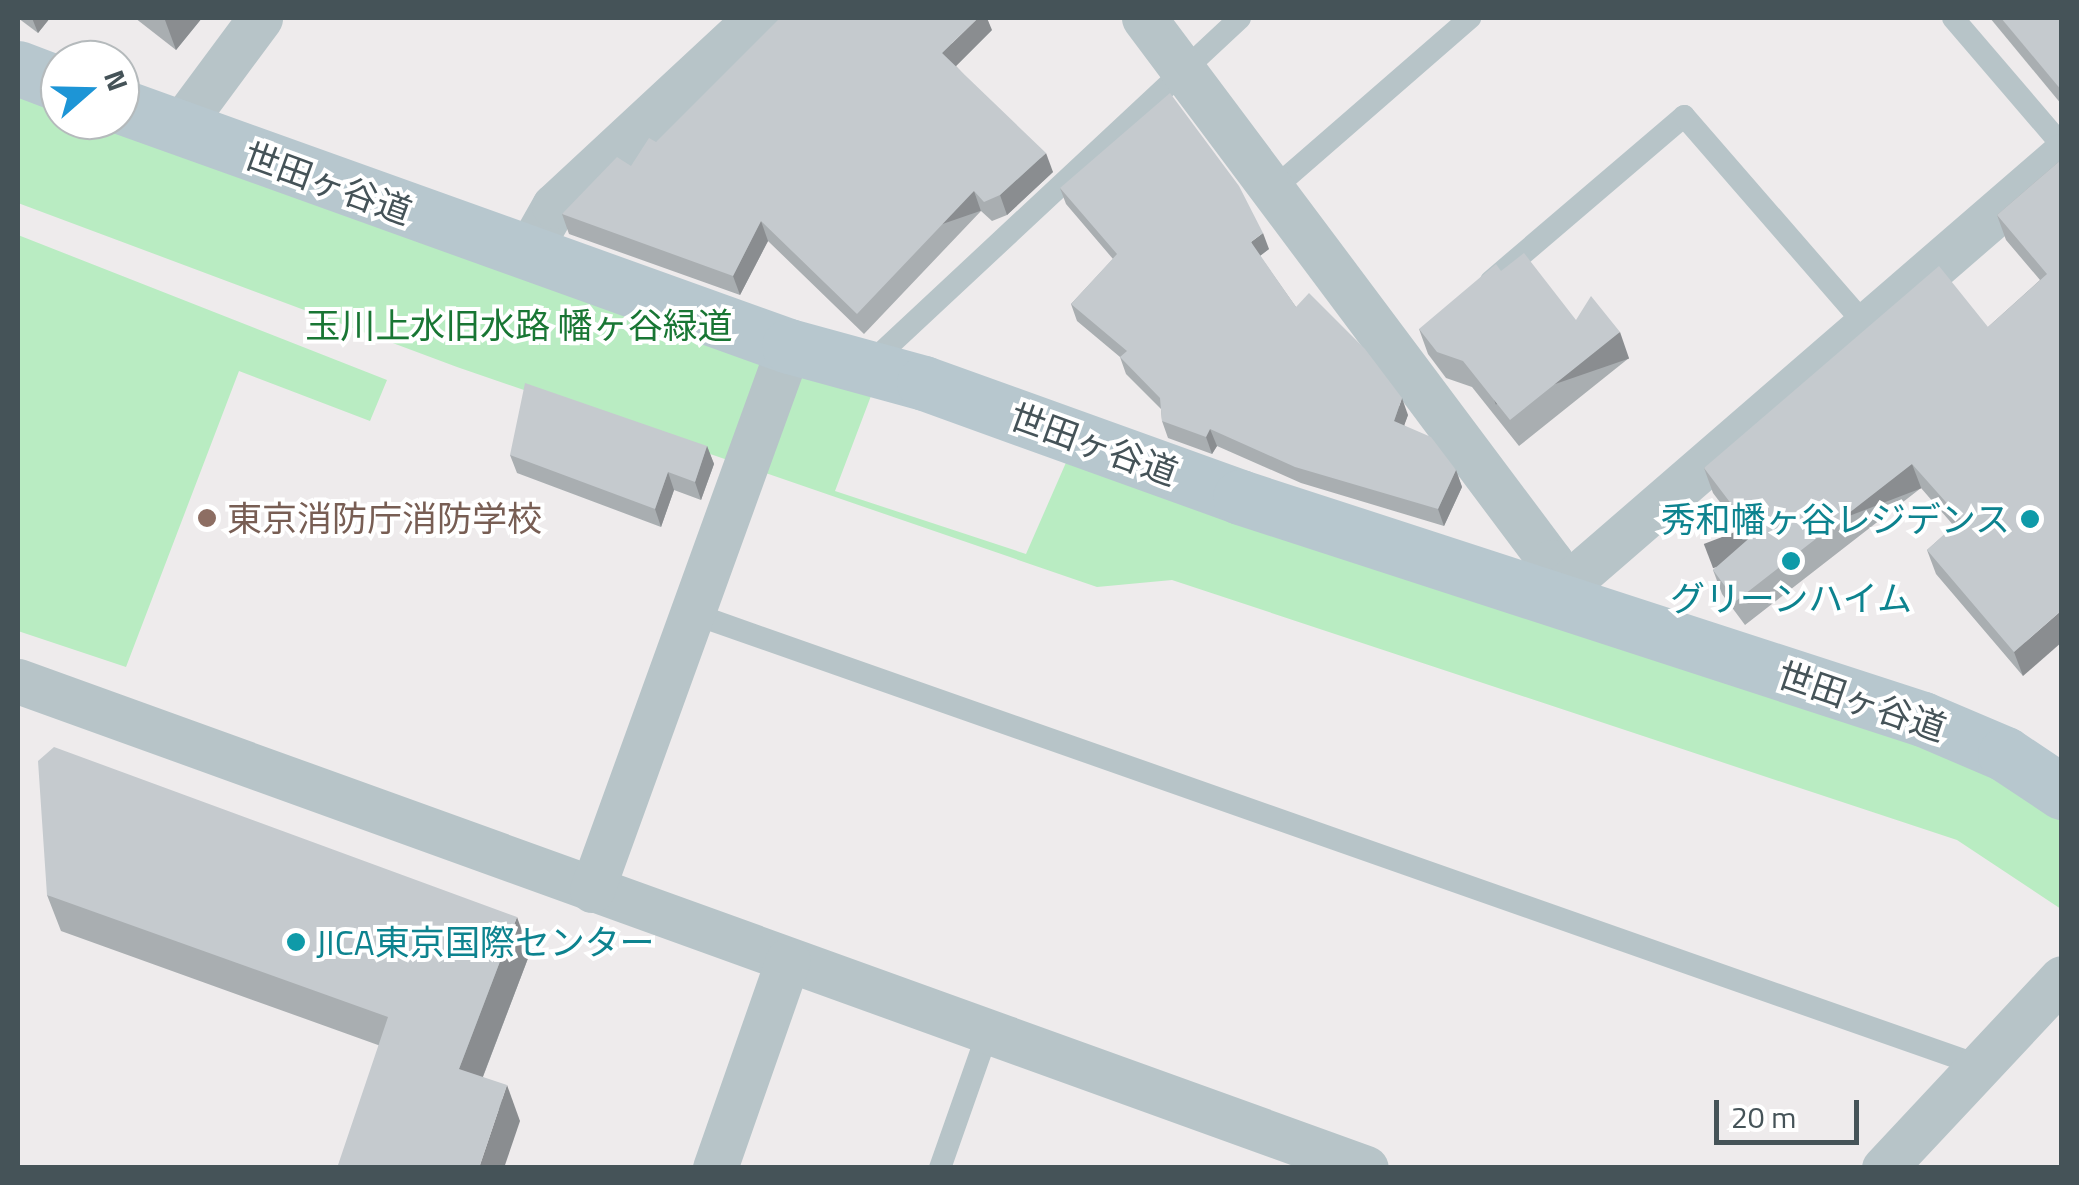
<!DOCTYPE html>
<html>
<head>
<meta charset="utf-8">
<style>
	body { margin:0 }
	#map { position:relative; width:2079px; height:1185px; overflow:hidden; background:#eeebec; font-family:"Titillium Web","Noto Sans JP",sans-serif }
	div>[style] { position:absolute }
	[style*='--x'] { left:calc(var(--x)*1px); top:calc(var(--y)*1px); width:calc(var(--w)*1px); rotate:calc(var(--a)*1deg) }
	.green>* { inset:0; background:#b9ecc2 }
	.lane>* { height:22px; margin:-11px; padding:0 11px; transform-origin:11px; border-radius:11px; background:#b7c4c8 }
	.street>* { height:45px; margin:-22.5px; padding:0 22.5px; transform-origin:22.5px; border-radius:22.5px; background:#b7c4c8 }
	.secondary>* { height:55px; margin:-27.5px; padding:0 27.5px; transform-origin:27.5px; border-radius:27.5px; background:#b7c7ce }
	.wall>* { inset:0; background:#a9aeb1 }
	.shaded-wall>* { inset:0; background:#8a8d90; transform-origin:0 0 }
	.building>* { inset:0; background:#c5cace }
	.dots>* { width:28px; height:28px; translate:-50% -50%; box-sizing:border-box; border:5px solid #fff; border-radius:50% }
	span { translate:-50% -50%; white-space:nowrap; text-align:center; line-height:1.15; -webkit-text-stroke:8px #fff; paint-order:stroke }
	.street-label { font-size:35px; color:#455358 }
	.park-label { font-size:35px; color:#197634 }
	.education-label { font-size:35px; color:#785e54 }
	.left { translate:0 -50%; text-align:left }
	.culture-label { font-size:35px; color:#0d838f }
	.right { translate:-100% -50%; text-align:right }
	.frame { position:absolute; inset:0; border:20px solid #455358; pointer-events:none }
	.north { position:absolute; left:40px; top:40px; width:100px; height:100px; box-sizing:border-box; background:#fff; border:2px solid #b5babc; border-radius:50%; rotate:70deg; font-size:28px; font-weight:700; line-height:40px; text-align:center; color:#455358 }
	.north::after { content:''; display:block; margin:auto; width:35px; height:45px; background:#1d95d6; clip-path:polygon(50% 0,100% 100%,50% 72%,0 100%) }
	.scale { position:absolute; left:1714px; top:1100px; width:145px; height:45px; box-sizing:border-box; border:5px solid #455358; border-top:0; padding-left:12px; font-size:30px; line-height:35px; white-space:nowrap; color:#455358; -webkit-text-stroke:8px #fff; paint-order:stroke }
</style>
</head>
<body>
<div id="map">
	<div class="green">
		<div style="clip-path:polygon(18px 81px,60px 96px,60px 120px,120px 120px,874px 388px,835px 491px,1026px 554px,1068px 458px,1798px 687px,2061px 804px,2061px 909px,1957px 840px,1172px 580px,1097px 587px,457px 367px,18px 203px)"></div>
		<div style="clip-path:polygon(18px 235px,387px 380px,370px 421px,239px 371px,126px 667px,18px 631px)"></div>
	</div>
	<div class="lane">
		<div style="--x:1953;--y:18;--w:167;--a:49.4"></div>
		<div style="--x:1271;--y:191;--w:264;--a:-41"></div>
		<div style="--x:1491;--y:281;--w:254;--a:-40.5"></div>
		<div style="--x:1684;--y:116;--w:273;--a:49"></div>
		<div style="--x:867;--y:366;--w:510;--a:-43.01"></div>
		<div style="--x:697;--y:615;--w:1358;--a:19.36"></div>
		<div style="--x:940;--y:1168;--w:144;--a:-70.6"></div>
	</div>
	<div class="street">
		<div style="--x:1144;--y:18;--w:679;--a:53.2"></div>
		<div style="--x:1551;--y:562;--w:32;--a:81"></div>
		<div style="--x:178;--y:129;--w:138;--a:-53.5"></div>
		<div style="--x:529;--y:250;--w:51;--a:-60.4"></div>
		<div style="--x:554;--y:206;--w:276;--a:-42.9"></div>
		<div style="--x:1556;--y:594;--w:669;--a:-40.88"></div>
		<div style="--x:18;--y:681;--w:1433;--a:19.86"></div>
		<div style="--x:592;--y:890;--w:579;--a:-70.09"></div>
		<div style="--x:715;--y:1168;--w:220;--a:-70.7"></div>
		<div style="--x:1884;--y:1168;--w:260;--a:-46.9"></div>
	</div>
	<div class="secondary">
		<div style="--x:18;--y:68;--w:45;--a:20.9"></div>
		<div style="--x:120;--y:106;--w:711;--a:19.74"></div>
		<div style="--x:789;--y:346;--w:140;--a:15.3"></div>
		<div style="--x:924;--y:383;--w:336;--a:19.8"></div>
		<div style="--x:1240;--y:497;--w:718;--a:18.01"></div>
		<div style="--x:1923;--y:719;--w:89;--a:23.1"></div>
		<div style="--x:2005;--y:754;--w:69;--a:33.7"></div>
	</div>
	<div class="wall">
		<div style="clip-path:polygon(18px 18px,50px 18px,38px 33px)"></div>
		<div style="clip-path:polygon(135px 18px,202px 18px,176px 50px)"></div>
		<div style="clip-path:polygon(1990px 18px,2062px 18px,2062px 105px)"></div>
		<div style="clip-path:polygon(992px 30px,956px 66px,1053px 172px,1007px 215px,992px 221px,981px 211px,864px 334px,768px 241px,740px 295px,569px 234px,562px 214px,631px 166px,656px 142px)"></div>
		<div style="clip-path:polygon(2062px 159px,2023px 676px,1936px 574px,1927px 550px,1954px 526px,1921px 488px,1745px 625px,1722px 594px,1713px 570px,1748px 539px,1713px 493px,1704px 468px,1988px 327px,2040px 280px,2006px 240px,1997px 215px)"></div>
		<div style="clip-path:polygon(1060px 188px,1269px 249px,1260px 256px,1296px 307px,1408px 415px,1404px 425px,1456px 470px,1462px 487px,1444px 526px,1301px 483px,1217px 446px,1212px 454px,1168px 438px,1162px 421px,1161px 409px,1126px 374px,1120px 357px,1077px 321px,1071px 304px,1113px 259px,1066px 204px)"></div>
		<div style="clip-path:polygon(1576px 320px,1629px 358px,1519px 446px,1472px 387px,1446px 378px,1428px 354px,1419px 329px)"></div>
		<div style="clip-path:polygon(707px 446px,714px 464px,701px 500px,674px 490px,661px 527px,517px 473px,510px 455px)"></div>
		<div style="clip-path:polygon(47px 895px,530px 953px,483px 1077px,520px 1121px,378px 1045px,61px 931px)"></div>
	</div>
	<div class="shaded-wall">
		<div style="clip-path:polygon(32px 18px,50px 18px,38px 33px)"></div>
		<div style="clip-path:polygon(167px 18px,202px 18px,176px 50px,165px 20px)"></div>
		<div style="clip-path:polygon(978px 18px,987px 18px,992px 30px,949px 73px,942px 53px)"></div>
		<div style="clip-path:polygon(1046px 153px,1053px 172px,1007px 215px,1000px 195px)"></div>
		<div style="left:974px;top:191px;width:21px;height:170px;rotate:71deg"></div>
		<div style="clip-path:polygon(761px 221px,768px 241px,740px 295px,733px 276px)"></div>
		<div style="clip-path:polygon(1263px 233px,1269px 249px,1257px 258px,1251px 242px)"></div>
		<div style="left:1620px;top:332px;width:28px;height:141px;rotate:71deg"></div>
		<div style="clip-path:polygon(1402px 398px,1408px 415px,1400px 437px,1394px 421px)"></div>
		<div style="clip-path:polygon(1210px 429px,1217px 446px,1212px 454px,1206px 437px)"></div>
		<div style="clip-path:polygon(707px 446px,714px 464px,701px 500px,695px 482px)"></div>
		<div style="left:1912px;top:464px;width:26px;height:223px;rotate:69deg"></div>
		<div style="clip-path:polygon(1456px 470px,1462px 487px,1444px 526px,1438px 509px)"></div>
		<div style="clip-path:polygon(668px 472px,674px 490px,661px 527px,655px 509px)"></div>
		<div style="clip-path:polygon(2062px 610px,2062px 642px,2023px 676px,2014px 652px)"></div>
		<div style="clip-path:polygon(517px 917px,530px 953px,472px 1105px,459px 1069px)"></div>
		<div style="clip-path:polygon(507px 1085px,520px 1121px,504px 1168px,479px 1168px)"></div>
	</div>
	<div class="building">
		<div style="clip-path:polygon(780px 18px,978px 18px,942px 53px,1046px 153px,1000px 195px,984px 202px,974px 191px,857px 314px,761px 221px,733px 276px,562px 214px,617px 157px,631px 166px,649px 138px,656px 142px)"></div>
		<div style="clip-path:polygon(2001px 18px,2062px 18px,2062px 91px)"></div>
		<div style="clip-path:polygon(1170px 93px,1239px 186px,1263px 233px,1251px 242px,1296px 307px,1309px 293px,1365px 349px,1402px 398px,1394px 421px,1431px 437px,1456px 470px,1438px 509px,1295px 467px,1210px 429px,1206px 437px,1162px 421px,1160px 398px,1120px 357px,1127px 351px,1071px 304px,1117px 254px,1060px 188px)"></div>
		<div style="clip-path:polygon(2062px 159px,2062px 610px,2014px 652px,1927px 550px,1961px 519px,1912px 464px,1736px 601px,1713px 570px,1754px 534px,1704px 468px,1939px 266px,1988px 327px,2047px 274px,1997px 215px)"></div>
		<div style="clip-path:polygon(1524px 253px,1576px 320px,1591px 296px,1620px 332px,1510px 420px,1463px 361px,1437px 352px,1419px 329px,1496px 264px,1501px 271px)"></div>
		<div style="clip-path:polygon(525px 383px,707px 446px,695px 482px,668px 472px,655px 509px,510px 455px)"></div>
		<div style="clip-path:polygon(54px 747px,517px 917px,459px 1069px,507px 1085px,479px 1168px,337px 1168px,388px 1017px,47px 895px,38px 761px)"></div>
	</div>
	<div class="dots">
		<div style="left:207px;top:518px;background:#8d6e63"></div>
		<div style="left:2030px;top:519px;background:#0f9aa8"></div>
		<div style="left:1791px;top:561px;background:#0f9aa8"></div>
		<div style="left:296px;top:942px;background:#0f9aa8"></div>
	</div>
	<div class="street-label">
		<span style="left:328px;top:183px;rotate:20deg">世田ヶ谷道</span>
		<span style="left:1094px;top:444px;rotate:20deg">世田ヶ谷道</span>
		<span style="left:1862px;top:701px;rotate:19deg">世田ヶ谷道</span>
	</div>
	<div class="park-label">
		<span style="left:519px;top:325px">玉川上水旧水路 幡ヶ谷緑道</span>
	</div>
	<div class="education-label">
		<span class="left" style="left:227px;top:518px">東京消防庁消防学校</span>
	</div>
	<div class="culture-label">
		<span class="right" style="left:2010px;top:519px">秀和幡ヶ谷レジデンス</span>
		<span style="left:1791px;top:598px">グリーンハイム</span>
		<span class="left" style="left:316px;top:942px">JICA東京国際センター</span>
	</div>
	<div class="frame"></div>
	<div class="north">N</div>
	<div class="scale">20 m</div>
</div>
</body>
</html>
